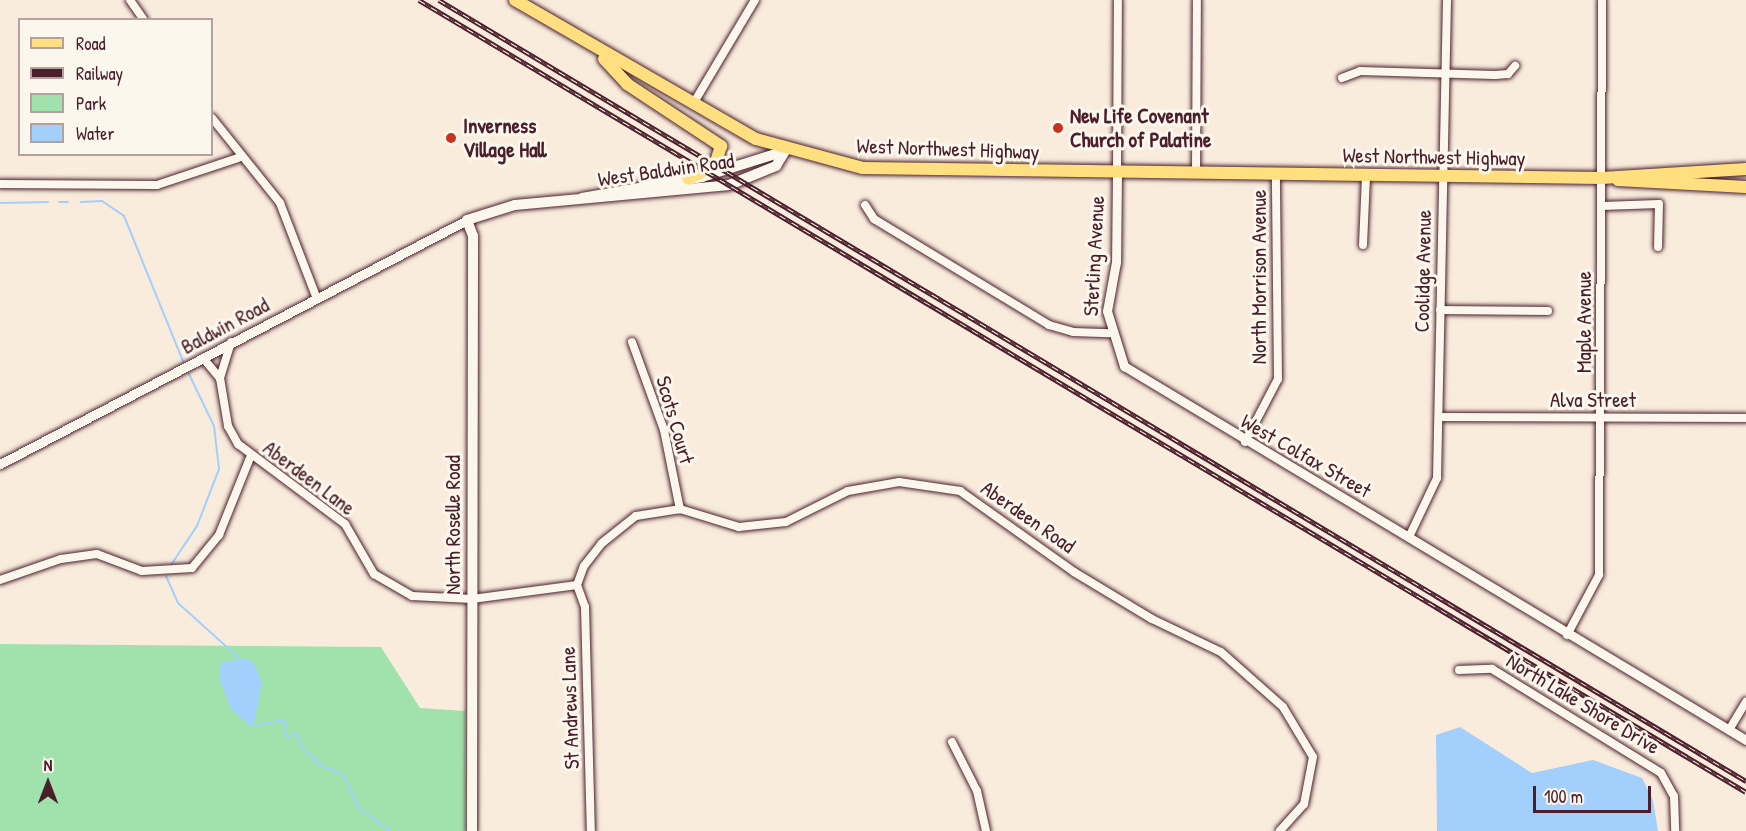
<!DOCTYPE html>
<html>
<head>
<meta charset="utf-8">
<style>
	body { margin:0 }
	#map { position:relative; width:1746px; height:831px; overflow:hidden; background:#f9ecdd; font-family:"Patrick Hand",sans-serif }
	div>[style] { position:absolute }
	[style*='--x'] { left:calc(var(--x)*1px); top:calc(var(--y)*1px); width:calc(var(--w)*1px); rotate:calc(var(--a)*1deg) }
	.green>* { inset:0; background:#a1e2ac }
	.water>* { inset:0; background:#a3cffd }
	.stream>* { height:2px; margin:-1px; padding:0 1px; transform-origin:1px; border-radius:1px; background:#a3cffd }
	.roads { filter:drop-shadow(0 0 2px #4a1f2b) drop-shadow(0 0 2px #4a1f2b) }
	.minor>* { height:8px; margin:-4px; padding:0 4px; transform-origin:4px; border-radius:4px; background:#fbf7ec }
	.tertiary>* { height:9px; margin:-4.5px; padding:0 4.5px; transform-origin:4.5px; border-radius:4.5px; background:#fbf7ec }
	.secondary>* { height:10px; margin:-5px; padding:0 5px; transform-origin:5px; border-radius:5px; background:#fbf7ec }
	.primary>* { height:12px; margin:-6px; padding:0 6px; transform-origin:6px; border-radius:6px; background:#ffdf80 }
	.rail>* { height:4.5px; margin-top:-2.25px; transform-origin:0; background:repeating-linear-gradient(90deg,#fbf7ec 0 7px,#4a1f2b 0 14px); box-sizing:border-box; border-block:2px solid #4a1f2b }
	.dots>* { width:16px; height:16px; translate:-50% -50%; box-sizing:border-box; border:3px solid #fbf7ec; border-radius:50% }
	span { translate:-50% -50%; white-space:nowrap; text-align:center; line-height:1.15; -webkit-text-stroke:6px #fbf7ec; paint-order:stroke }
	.poi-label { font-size:21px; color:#4a1f2b; font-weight:700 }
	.left { translate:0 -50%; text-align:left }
	.street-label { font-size:21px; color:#4a1f2b }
	.legend { position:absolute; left:18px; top:18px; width:195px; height:138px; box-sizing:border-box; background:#fbf7ec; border:2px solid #b4a19f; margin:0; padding:8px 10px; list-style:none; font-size:18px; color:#4a1f2b }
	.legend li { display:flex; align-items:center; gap:12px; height:30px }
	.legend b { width:30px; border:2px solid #b4a19f }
	.north { position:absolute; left:18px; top:753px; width:60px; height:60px; -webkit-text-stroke:4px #fbf7ec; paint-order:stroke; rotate:0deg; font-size:16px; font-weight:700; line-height:24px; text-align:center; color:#4a1f2b }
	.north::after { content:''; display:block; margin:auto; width:21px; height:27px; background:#4a1f2b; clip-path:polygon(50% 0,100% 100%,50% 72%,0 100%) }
	.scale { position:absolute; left:1533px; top:786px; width:118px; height:27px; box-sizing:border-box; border:3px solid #4a1f2b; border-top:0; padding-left:8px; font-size:18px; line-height:21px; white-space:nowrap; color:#4a1f2b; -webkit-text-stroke:4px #fbf7ec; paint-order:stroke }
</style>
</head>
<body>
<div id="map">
	<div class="green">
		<div style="clip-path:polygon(0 644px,381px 647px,420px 708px,465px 711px,465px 831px,0 831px)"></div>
	</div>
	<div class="water">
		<div style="clip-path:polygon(245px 658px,254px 663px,262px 682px,253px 728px,231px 709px,219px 678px,221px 663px)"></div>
		<div style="clip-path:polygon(1460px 727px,1532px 773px,1593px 760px,1642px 778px,1653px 800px,1658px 831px,1437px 831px,1436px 735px)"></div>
	</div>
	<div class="stream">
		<div style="--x:59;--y:202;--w:9;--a:0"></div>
		<div style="--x:81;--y:202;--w:21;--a:-3"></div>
		<div style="--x:102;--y:201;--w:27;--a:34"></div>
		<div style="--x:124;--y:216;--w:157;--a:67.9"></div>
		<div style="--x:0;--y:203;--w:48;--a:-1.2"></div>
		<div style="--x:169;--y:568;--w:50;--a:-56.3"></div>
		<div style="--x:197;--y:526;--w:61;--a:-68.9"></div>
		<div style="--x:219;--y:469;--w:43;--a:-96.6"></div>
		<div style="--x:214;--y:426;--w:58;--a:-115.7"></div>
		<div style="--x:166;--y:576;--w:30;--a:66"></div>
		<div style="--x:178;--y:603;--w:82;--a:42"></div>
		<div style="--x:258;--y:725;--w:26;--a:-11"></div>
		<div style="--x:284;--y:720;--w:17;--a:83"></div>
		<div style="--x:286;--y:737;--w:12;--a:-14"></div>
		<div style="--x:298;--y:734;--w:13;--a:77"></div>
		<div style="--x:301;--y:747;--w:26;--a:43"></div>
		<div style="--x:320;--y:765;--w:25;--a:23"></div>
		<div style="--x:343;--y:775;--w:37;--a:64"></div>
		<div style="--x:359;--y:808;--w:39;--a:36"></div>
	</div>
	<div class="roads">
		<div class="minor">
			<div style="--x:130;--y:0;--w:24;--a:55"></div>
			<div style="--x:1342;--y:78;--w:19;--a:-21"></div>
			<div style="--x:1360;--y:71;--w:135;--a:1.7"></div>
			<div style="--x:1495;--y:75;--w:13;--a:-4"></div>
			<div style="--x:1508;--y:74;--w:11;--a:-49"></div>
			<div style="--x:693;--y:104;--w:121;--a:-59.2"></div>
			<div style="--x:212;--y:118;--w:109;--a:51.3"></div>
			<div style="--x:280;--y:203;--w:103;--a:68.9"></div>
			<div style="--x:1117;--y:173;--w:173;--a:-89.7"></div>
			<div style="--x:1196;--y:173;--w:173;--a:-89.7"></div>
			<div style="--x:0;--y:184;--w:157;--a:0.4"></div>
			<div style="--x:157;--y:185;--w:85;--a:-18.4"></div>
			<div style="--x:865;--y:205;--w:17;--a:57"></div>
			<div style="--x:874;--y:219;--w:205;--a:31.2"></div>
			<div style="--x:1049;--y:325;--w:25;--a:16"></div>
			<div style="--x:1073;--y:332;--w:36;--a:2"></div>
			<div style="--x:1602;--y:206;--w:57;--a:-2"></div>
			<div style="--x:1659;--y:204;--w:43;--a:91.3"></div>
			<div style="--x:1363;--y:245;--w:69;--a:-87.5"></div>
			<div style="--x:1440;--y:310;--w:108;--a:0.5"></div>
			<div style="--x:231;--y:342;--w:38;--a:107"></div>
			<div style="--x:220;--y:378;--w:49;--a:80.5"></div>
			<div style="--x:228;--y:426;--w:21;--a:61"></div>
			<div style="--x:238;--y:444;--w:134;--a:36.8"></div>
			<div style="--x:345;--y:524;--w:58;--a:59.9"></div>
			<div style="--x:374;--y:574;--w:44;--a:30.1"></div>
			<div style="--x:412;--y:596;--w:60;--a:2.9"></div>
			<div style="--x:472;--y:599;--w:106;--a:-7.6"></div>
			<div style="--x:577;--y:585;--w:20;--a:-70"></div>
			<div style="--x:584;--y:566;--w:29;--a:-52"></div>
			<div style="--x:602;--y:543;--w:43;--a:-38.5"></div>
			<div style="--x:636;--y:516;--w:45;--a:-9"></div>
			<div style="--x:680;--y:509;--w:62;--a:17"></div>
			<div style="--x:739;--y:527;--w:47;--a:-6.1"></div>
			<div style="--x:786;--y:522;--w:69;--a:-26.6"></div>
			<div style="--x:848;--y:491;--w:52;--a:-10"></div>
			<div style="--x:899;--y:482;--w:62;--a:8.4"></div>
			<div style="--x:960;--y:491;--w:140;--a:35.4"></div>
			<div style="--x:1074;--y:572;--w:91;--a:31.1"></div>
			<div style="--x:1152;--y:619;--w:76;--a:25.6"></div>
			<div style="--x:1221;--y:652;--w:83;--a:41.6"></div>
			<div style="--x:1283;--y:707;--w:58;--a:59"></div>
			<div style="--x:1313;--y:757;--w:48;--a:100.8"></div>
			<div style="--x:1304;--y:804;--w:36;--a:132"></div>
			<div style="--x:632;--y:342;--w:94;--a:70"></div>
			<div style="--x:664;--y:430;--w:81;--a:78.6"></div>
			<div style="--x:203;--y:358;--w:26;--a:50"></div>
			<div style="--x:1439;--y:417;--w:307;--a:0.2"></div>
			<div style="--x:1245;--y:442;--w:71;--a:-62.4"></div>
			<div style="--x:1278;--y:379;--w:204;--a:-90.6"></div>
			<div style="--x:1409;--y:537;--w:65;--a:-64.6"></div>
			<div style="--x:1437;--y:478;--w:478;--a:-88.8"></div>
			<div style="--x:0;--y:580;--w:65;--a:-19"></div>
			<div style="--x:61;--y:559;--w:36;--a:-8"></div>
			<div style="--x:97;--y:554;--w:48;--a:20.7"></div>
			<div style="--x:142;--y:571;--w:50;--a:-3.4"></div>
			<div style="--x:192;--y:568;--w:43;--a:-50.7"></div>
			<div style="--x:219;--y:535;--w:83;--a:-68.1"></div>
			<div style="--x:577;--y:585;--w:23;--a:70"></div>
			<div style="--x:585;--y:607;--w:224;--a:88.5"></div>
			<div style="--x:1567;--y:635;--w:68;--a:-61.9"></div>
			<div style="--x:1599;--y:575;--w:575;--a:-89.7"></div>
			<div style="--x:1459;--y:670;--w:33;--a:-2"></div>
			<div style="--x:1492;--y:669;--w:198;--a:31.6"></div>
			<div style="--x:1661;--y:773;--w:26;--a:61"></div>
			<div style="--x:1674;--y:796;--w:35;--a:88"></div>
			<div style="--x:1729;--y:730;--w:33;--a:-59"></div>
			<div style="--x:952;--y:742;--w:55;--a:63"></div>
			<div style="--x:977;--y:791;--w:41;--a:77.3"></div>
		</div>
		<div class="tertiary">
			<div style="--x:1117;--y:173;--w:89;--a:90.6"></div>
			<div style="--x:1116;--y:262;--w:50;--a:100.4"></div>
			<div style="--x:1107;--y:311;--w:58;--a:72.8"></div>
			<div style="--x:1124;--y:366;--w:726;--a:31.02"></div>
			<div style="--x:0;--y:464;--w:527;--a:-27.59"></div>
		</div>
		<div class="secondary">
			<div style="--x:582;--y:198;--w:122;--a:-9.9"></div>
			<div style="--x:702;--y:177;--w:87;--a:-17.4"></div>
			<div style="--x:472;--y:831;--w:595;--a:-89.9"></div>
			<div style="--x:473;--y:236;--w:17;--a:-111"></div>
			<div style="--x:467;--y:220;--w:50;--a:-17.4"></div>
			<div style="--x:515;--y:205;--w:215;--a:-5.3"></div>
			<div style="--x:729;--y:185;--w:51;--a:-22"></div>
			<div style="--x:776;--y:166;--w:17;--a:-59"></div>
		</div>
		<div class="primary">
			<div style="--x:515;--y:0;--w:278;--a:30"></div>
			<div style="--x:756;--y:139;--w:111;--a:15.2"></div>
			<div style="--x:863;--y:168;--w:739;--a:0.78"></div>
			<div style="--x:1602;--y:178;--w:144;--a:-3.6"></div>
			<div style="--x:604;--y:59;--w:34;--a:47"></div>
			<div style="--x:627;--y:84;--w:113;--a:33.4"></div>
			<div style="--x:721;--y:146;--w:20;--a:108"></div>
			<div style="--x:715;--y:165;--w:30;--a:153"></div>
			<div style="--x:1618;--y:180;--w:128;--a:3.1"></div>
		</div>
	</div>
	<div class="rail">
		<div style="--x:419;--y:0;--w:1545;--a:30.83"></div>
		<div style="--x:439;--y:0;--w:1523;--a:30.86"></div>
	</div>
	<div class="dots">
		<div style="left:1058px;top:128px;background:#c8321e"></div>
		<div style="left:451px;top:138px;background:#c8321e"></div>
	</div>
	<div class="poi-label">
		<span class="left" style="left:1070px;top:128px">New Life Covenant<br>Church of Palatine</span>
		<span class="left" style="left:463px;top:138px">Inverness<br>Village Hall</span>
	</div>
	<div class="street-label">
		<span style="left:948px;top:149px;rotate:2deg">West Northwest Highway</span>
		<span style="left:1434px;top:157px;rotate:1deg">West Northwest Highway</span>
		<span style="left:666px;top:170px;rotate:-8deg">West Baldwin Road</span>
		<span style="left:1094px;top:256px;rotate:-87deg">Sterling Avenue</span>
		<span style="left:1423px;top:271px;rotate:-89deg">Coolidge Avenue</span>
		<span style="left:1259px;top:277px;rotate:-90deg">North Morrison Avenue</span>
		<span style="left:1584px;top:322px;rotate:-90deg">Maple Avenue</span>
		<span style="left:225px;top:326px;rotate:-28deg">Baldwin Road</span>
		<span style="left:1593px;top:400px">Alva Street</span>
		<span style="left:675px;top:420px;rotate:74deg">Scots Court</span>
		<span style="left:1306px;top:456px;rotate:30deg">West Colfax Street</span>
		<span style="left:309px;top:478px;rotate:37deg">Aberdeen Lane</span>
		<span style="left:1028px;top:517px;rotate:35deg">Aberdeen Road</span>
		<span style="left:453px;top:525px;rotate:-90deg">North Roselle Road</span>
		<span style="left:1583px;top:704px;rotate:31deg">North Lake Shore Drive</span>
		<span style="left:570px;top:708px;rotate:-92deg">St Andrews Lane</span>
	</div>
	<ul class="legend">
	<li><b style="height:8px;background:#ffdf80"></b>Road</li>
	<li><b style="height:8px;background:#4a1f2b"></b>Railway</li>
	<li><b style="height:16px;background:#a1e2ac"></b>Park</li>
	<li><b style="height:16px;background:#a3cffd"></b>Water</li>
	</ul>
	<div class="north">N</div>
	<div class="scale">100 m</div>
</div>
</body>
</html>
